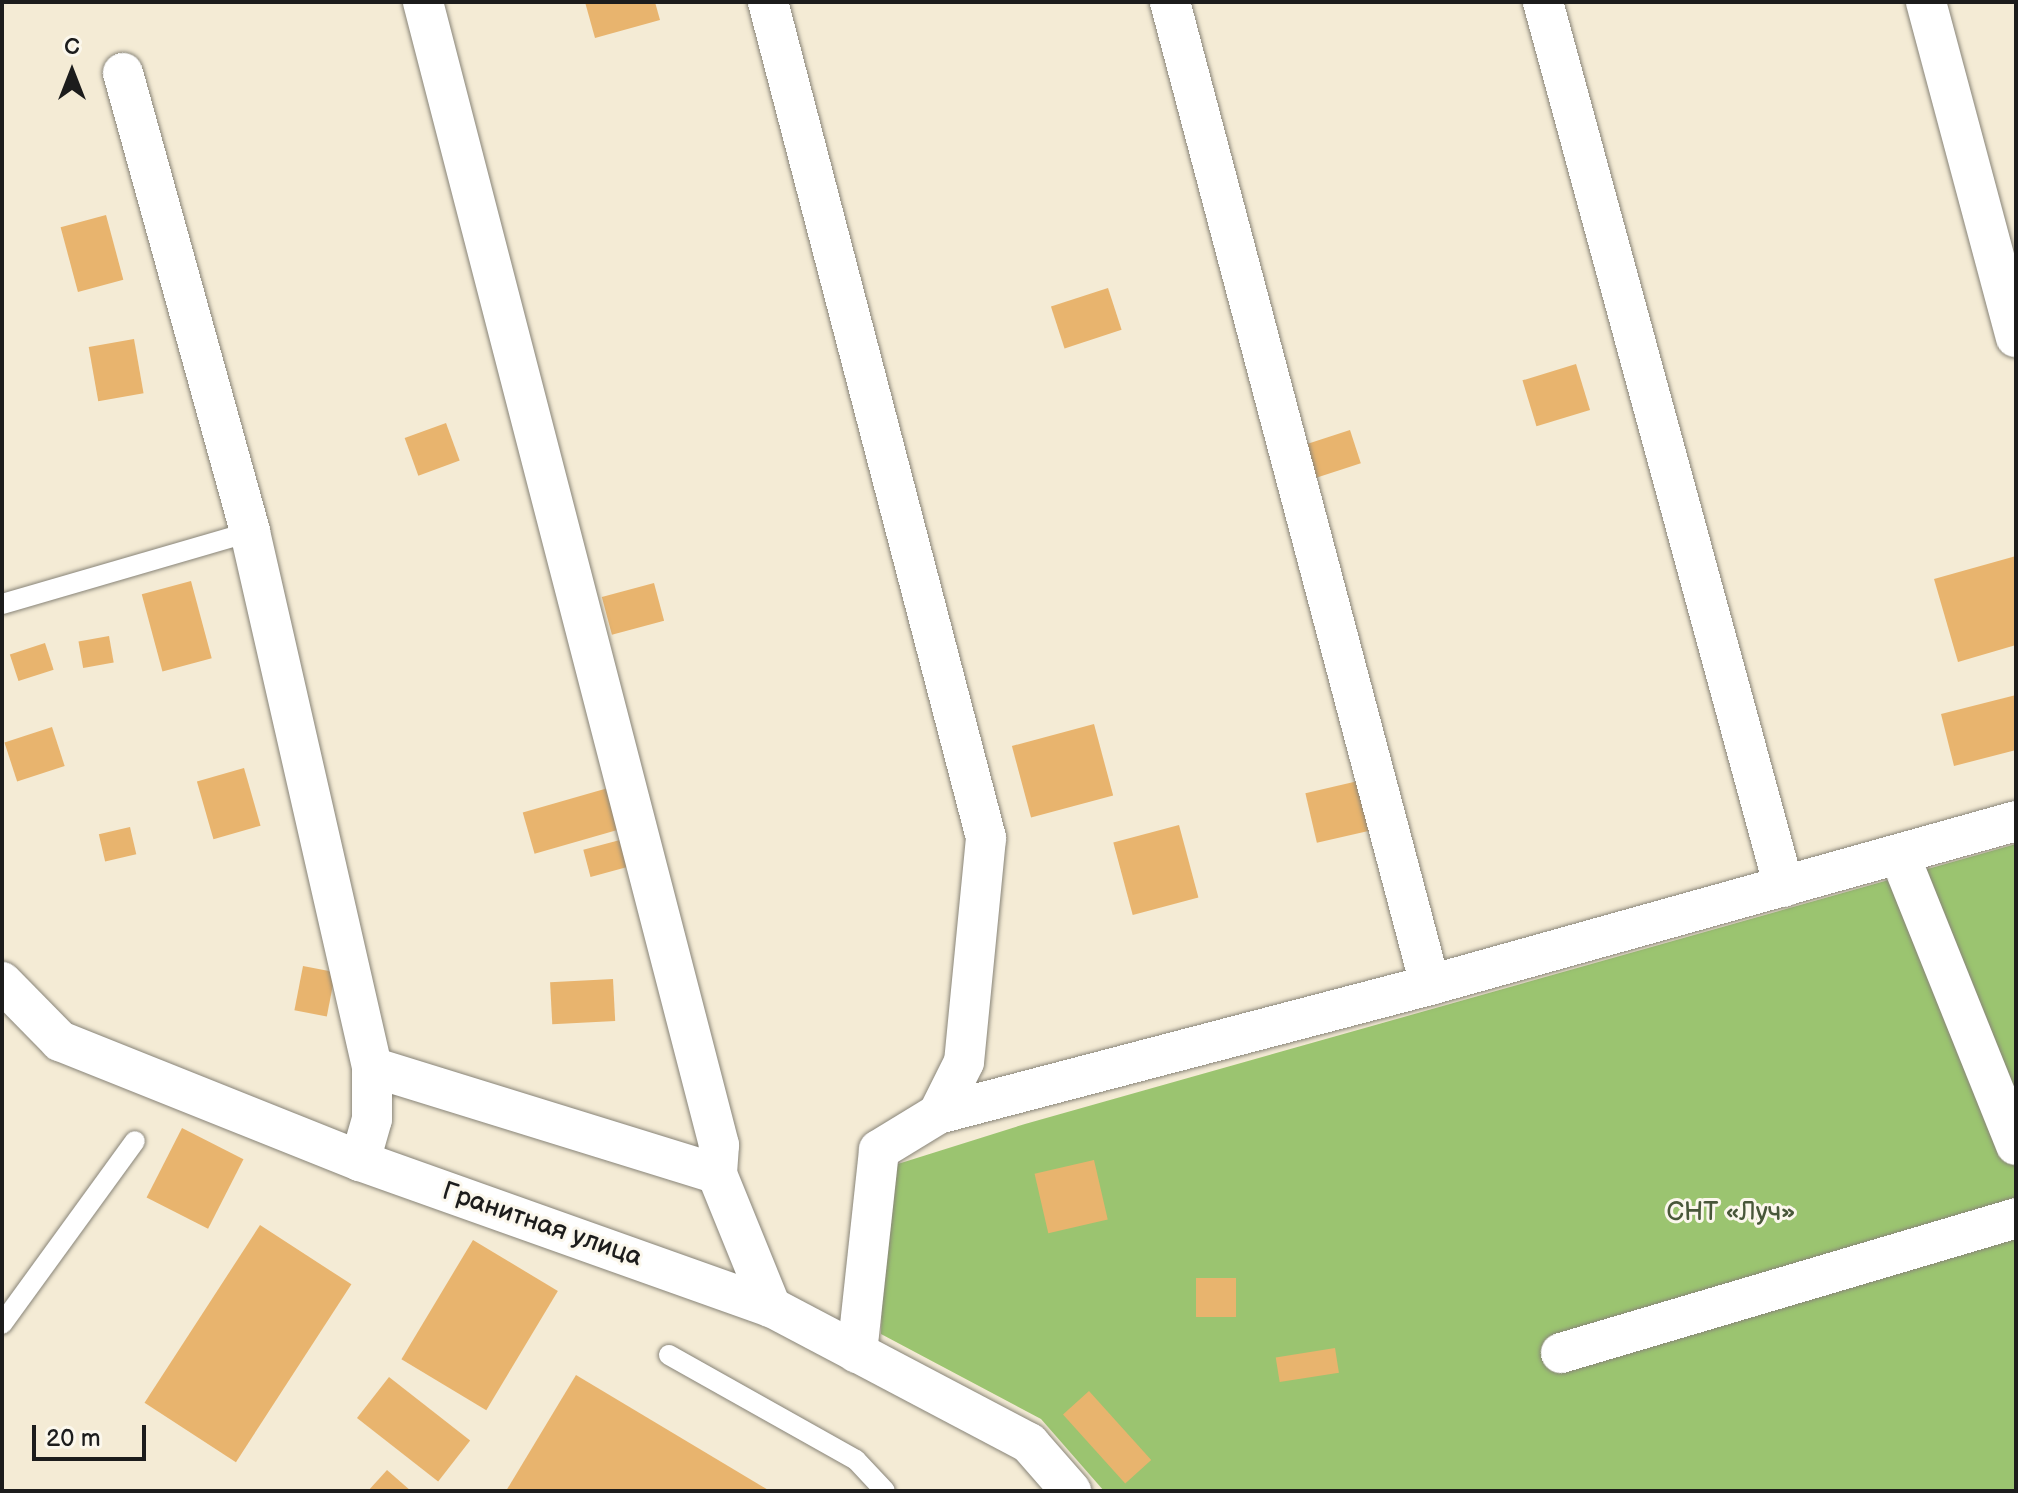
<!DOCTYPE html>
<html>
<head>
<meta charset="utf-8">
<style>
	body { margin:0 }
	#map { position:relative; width:2018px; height:1493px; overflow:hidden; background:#f4ebd5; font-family:"Balsamiq Sans",sans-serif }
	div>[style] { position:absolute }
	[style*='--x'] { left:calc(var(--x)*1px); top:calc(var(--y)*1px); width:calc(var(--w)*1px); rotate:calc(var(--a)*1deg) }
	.green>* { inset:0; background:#9bc470 }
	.building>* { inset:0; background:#e8b46e; transform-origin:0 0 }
	.roads { filter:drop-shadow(0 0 2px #888478) drop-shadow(0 0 2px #888478) }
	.service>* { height:20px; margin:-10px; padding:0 10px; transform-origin:10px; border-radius:10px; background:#fff }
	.minor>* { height:40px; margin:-20px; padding:0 20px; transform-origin:20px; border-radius:20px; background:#fff }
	span { translate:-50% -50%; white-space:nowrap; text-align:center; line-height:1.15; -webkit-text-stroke:6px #fbf7ec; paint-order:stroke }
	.park-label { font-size:26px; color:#485739 }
	.street-label { font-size:26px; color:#1c1c1c }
	.frame { position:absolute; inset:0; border:4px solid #1c1c1c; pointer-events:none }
	.north { position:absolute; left:32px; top:32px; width:80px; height:80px; -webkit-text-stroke:6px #fbf7ec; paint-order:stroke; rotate:0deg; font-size:22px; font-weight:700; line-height:32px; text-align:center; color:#1c1c1c }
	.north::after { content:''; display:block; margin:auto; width:28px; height:36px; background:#1c1c1c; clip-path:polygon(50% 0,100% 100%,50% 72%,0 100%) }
	.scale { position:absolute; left:32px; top:1425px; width:114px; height:36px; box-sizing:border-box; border:4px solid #1c1c1c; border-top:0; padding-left:10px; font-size:24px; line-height:28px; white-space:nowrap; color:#1c1c1c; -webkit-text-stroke:6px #fbf7ec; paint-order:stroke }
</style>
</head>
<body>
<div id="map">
	<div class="green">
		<div style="clip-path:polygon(2016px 844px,2016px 1491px,1104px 1491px,1041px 1419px,881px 1334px,885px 1168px,1025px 1124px)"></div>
	</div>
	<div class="building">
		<div style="clip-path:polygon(585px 2px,655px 2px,660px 20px,595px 38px)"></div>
		<div style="left:106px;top:215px;width:67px;height:47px;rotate:75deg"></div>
		<div style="left:1108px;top:288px;width:44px;height:60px;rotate:72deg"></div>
		<div style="left:134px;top:339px;width:55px;height:46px;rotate:80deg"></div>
		<div style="left:1576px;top:364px;width:48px;height:56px;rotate:73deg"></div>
		<div style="left:446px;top:423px;width:40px;height:44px;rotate:70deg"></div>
		<div style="left:1350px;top:430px;width:35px;height:50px;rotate:72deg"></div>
		<div style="clip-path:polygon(2016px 556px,2016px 645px,1958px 662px,1934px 579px)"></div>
		<div style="left:191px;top:581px;width:80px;height:51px;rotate:75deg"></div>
		<div style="left:654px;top:583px;width:39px;height:54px;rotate:75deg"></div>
		<div style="left:109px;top:636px;width:27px;height:31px;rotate:80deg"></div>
		<div style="left:45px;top:643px;width:28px;height:37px;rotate:72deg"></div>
		<div style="clip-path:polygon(2016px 695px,2016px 750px,1954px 766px,1941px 714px)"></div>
		<div style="left:1094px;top:724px;width:74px;height:85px;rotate:75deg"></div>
		<div style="left:52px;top:727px;width:41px;height:50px;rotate:72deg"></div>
		<div style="left:244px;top:768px;width:60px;height:49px;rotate:74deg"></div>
		<div style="left:1358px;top:781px;width:51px;height:54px;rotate:77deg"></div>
		<div style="left:615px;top:786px;width:43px;height:96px;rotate:74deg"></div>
		<div style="left:1179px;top:825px;width:75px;height:68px;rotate:75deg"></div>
		<div style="left:130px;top:827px;width:28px;height:32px;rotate:77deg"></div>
		<div style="left:620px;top:840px;width:28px;height:38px;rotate:75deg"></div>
		<div style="left:303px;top:966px;width:33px;height:45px;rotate:11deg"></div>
		<div style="left:613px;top:979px;width:42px;height:63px;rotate:87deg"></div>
		<div style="left:182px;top:1128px;width:69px;height:78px;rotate:27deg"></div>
		<div style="left:1094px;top:1160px;width:61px;height:61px;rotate:77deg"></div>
		<div style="left:260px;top:1225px;width:109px;height:212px;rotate:33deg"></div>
		<div style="left:473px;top:1240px;width:99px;height:139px;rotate:31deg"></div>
		<div style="left:1196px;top:1278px;width:40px;height:39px"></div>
		<div style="left:1335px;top:1348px;width:25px;height:60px;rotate:81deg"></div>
		<div style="clip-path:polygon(576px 1375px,770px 1491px,506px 1491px)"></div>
		<div style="left:389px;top:1377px;width:103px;height:52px;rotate:38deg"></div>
		<div style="left:1089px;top:1391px;width:93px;height:35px;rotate:48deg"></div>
		<div style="clip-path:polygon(387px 1470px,411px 1491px,368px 1491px)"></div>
	</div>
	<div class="roads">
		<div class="service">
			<div style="--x:2;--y:604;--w:258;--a:-16.2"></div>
			<div style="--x:2;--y:1324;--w:226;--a:-54"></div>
			<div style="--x:669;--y:1355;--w:214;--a:29.3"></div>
			<div style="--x:856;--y:1460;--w:42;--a:46.9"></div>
		</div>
		<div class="minor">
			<div style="--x:423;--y:2;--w:1181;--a:75.48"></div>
			<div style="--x:719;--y:1145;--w:29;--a:94"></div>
			<div style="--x:768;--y:2;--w:864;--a:75.38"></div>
			<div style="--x:986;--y:838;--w:225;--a:95.6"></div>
			<div style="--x:964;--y:1062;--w:58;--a:116.6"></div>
			<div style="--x:1170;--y:2;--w:1017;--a:75.18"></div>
			<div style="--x:1543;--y:2;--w:917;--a:74.77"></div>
			<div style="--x:1926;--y:2;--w:347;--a:75"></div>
			<div style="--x:123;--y:73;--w:476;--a:74.5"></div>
			<div style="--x:250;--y:532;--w:549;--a:77.15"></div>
			<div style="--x:372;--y:1067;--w:52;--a:90"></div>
			<div style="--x:372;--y:1119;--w:44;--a:105.9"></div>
			<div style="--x:1907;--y:874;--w:292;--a:68.1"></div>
			<div style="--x:2;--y:982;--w:83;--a:45.5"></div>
			<div style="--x:60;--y:1041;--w:323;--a:21.8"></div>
			<div style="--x:360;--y:1161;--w:436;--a:19.6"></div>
			<div style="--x:771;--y:1307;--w:292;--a:27.8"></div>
			<div style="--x:1029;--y:1443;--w:64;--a:48.8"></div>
			<div style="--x:372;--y:1067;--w:361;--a:17.2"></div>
			<div style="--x:717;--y:1174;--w:144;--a:67.9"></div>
			<div style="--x:857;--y:1353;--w:204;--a:-83.8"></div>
			<div style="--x:879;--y:1150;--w:69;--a:-31.4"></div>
			<div style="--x:938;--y:1114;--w:509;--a:-14.69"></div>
			<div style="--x:1430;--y:985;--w:609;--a:-15.63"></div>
			<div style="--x:1561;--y:1353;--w:475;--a:-16.5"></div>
		</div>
	</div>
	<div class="park-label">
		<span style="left:1731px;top:1213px">СНТ «Луч»</span>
	</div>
	<div class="street-label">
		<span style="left:542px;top:1225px;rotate:19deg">Гранитная улица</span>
	</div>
	<div class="frame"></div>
	<div class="north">С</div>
	<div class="scale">20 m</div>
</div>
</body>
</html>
